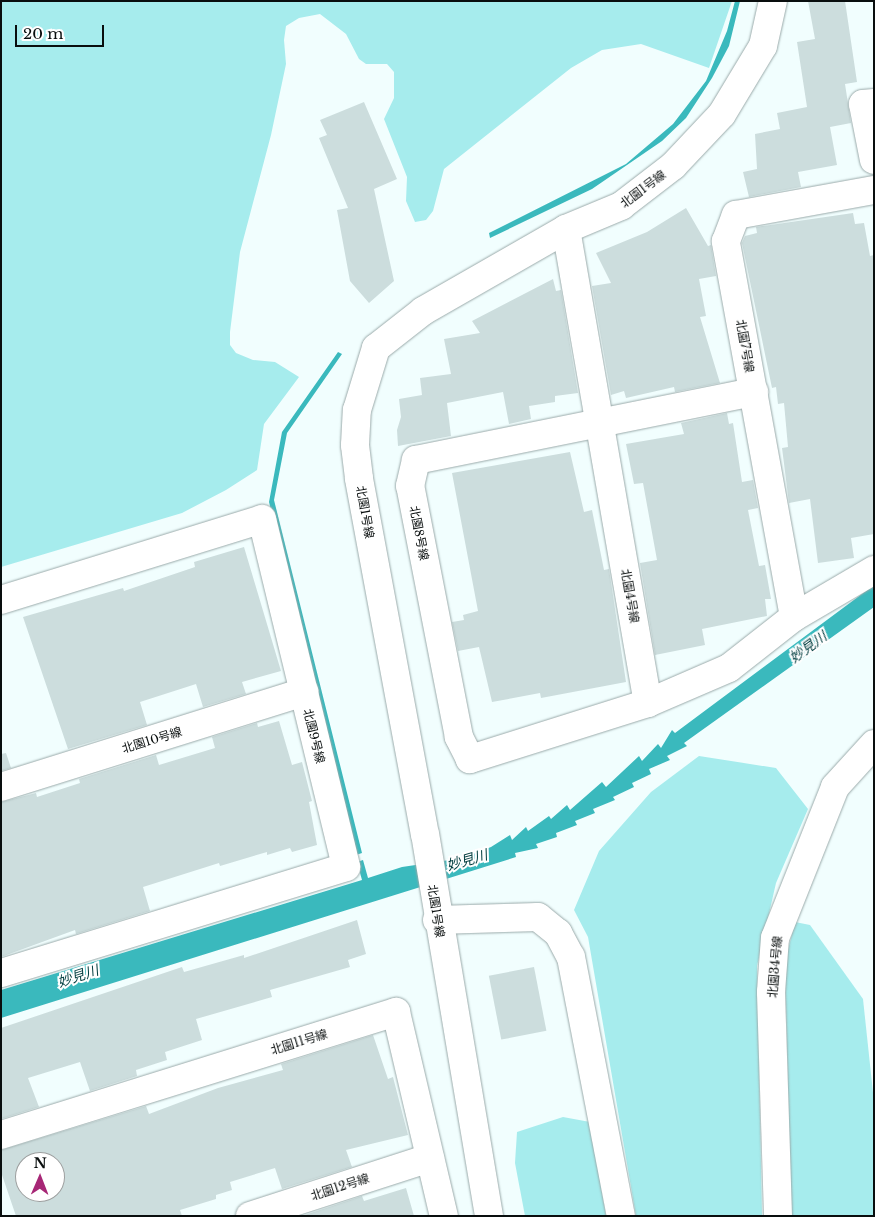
<!DOCTYPE html>
<html>
<head>
<meta charset="utf-8">
<style>
	body { margin:0 }
	#map { position:relative; width:875px; height:1217px; overflow:hidden; background:#f1fefe; font-family:"Libre Baskerville","Noto Sans JP",serif }
	div>[style] { position:absolute }
	[style*='--x'] { left:calc(var(--x)*1px); top:calc(var(--y)*1px); width:calc(var(--w)*1px); rotate:calc(var(--a)*1deg) }
	.green>* { inset:0; background:#a6eced }
	.water>* { inset:0; background:#3ab9bd }
	.building>* { inset:0; background:#cdd; transform-origin:0 0 }
	.roads { filter:drop-shadow(0 0 1px #9aaaaa) drop-shadow(0 0 1px #9aaaaa) }
	.street>* { height:28px; margin:-14px; padding:0 14px; transform-origin:14px; border-radius:14px; background:#fff }
	.secondary>* { height:28px; margin:-14px; padding:0 14px; transform-origin:14px; border-radius:14px; background:#fff }
	span { translate:-50% -50%; white-space:nowrap; text-align:center; line-height:1.15; -webkit-text-stroke:4px #fff; paint-order:stroke }
	.street-label { font-size:12px; color:#090e0e }
	.water-label { font-size:14px; color:#013d3f; font-style:italic }
	.frame { position:absolute; inset:0; border:2px solid #090e0e; pointer-events:none }
	.north { position:absolute; left:15px; top:1152px; width:50px; height:50px; box-sizing:border-box; background:#fff; border:1px solid #9d9f9f; border-radius:50%; rotate:1deg; font-size:14px; font-weight:700; line-height:20px; text-align:center; color:#090e0e }
	.north::after { content:''; display:block; margin:auto; width:18px; height:22px; background:#a72776; clip-path:polygon(50% 0,100% 100%,50% 72%,0 100%) }
	.scale { position:absolute; left:15px; top:25px; width:89px; height:22px; box-sizing:border-box; border:2px solid #090e0e; border-top:0; padding-left:6px; font-size:15px; line-height:18px; white-space:nowrap; color:#090e0e; -webkit-text-stroke:4px #fff; paint-order:stroke }
</style>
</head>
<body>
<div id="map">
	<div class="green">
		<div style="clip-path:polygon(1px 1px,732px 1px,709px 68px,641px 44px,602px 50px,571px 68px,444px 169px,433px 211px,426px 220px,415px 222px,406px 201px,407px 177px,384px 119px,394px 98px,394px 72px,387px 64px,366px 64px,359px 59px,346px 34px,320px 14px,299px 18px,286px 26px,284px 40px,286px 64px,271px 135px,240px 252px,230px 332px,230px 345px,236px 353px,253px 360px,275px 362px,299px 377px,264px 424px,257px 470px,226px 490px,182px 513px,1px 567px)"></div>
		<div style="clip-path:polygon(699px 756px,776px 768px,808px 809px,776px 883px,757px 966px,762px 1216px,636px 1216px,588px 937px,574px 910px,599px 851px,651px 792px)"></div>
		<div style="clip-path:polygon(795px 922px,810px 925px,863px 999px,874px 1102px,874px 1216px,791px 1216px,785px 962px)"></div>
		<div style="clip-path:polygon(563px 1117px,590px 1122px,606px 1216px,525px 1216px,515px 1163px,517px 1132px)"></div>
	</div>
	<div class="water">
		<div style="clip-path:polygon(735px 1px,740px 1px,729px 46px,712px 78px,686px 118px,662px 141px,592px 189px,490px 238px,489px 233px,626px 164px,673px 124px,706px 81px,727px 31px)"></div>
		<div style="clip-path:polygon(338px 352px,342px 354px,287px 433px,274px 500px,362px 853px,356px 855px,269px 502px,282px 432px)"></div>
		<div style="clip-path:polygon(874px 585px,874px 607px,684px 743px,687px 746px,667px 756px,670px 760px,649px 769px,651px 774px,632px 783px,634px 787px,613px 797px,615px 800px,593px 809px,595px 813px,575px 821px,577px 825px,556px 833px,557px 837px,536px 844px,538px 848px,515px 853px,516px 857px,1px 1018px,1px 990px,362px 880px,357px 862px,363px 860px,368px 878px,402px 867px,463px 858px,491px 847px,510px 835px,512px 840px,526px 827px,528px 831px,549px 816px,551px 819px,567px 805px,570px 810px,602px 782px,606px 787px,639px 756px,642px 761px,658px 744px,661px 748px,672px 730px,675px 733px)"></div>
	</div>
	<div class="building">
		<div style="clip-path:polygon(808px 1px,845px 1px,857px 82px,845px 84px,851px 123px,830px 127px,837px 165px,798px 172px,801px 187px,749px 197px,743px 172px,757px 169px,755px 134px,780px 129px,777px 113px,807px 107px,797px 42px,815px 39px)"></div>
		<div style="clip-path:polygon(364px 102px,397px 179px,374px 189px,394px 281px,369px 303px,350px 281px,337px 210px,348px 208px,319px 138px,327px 135px,320px 120px)"></div>
		<div style="clip-path:polygon(686px 208px,708px 246px,711px 245px,716px 276px,699px 279px,706px 316px,700px 317px,720px 383px,675px 392px,674px 387px,626px 398px,624px 391px,611px 395px,592px 286px,611px 283px,596px 253px,647px 232px)"></div>
		<div style="clip-path:polygon(853px 213px,855px 224px,864px 223px,870px 256px,874px 255px,874px 534px,851px 538px,854px 558px,818px 563px,810px 499px,789px 503px,782px 448px,788px 447px,784px 403px,778px 404px,776px 387px,772px 388px,742px 243px,745px 236px,757px 233px,756px 227px)"></div>
		<div style="clip-path:polygon(553px 279px,556px 291px,561px 290px,578px 393px,555px 396px,555px 402px,529px 406px,531px 419px,509px 424px,503px 392px,447px 403px,451px 436px,398px 446px,397px 430px,401px 417px,399px 399px,422px 395px,420px 378px,451px 374px,444px 339px,480px 333px,472px 321px)"></div>
		<div style="clip-path:polygon(727px 413px,729px 424px,733px 423px,742px 482px,753px 480px,758px 508px,748px 510px,759px 566px,765px 565px,771px 599px,765px 599px,767px 616px,702px 629px,705px 645px,655px 655px,640px 563px,657px 560px,643px 483px,634px 484px,626px 444px,684px 434px,681px 423px)"></div>
		<div style="clip-path:polygon(570px 452px,584px 512px,592px 510px,604px 570px,609px 569px,626px 682px,541px 698px,540px 693px,492px 702px,479px 647px,458px 651px,452px 622px,464px 620px,463px 615px,478px 611px,452px 473px)"></div>
		<div style="clip-path:polygon(244px 547px,281px 671px,242px 682px,246px 694px,203px 707px,196px 684px,140px 702px,147px 725px,68px 749px,23px 617px,123px 588px,124px 591px,195px 567px,194px 562px)"></div>
		<div style="clip-path:polygon(279px 721px,292px 765px,302px 762px,312px 801px,309px 802px,317px 845px,292px 852px,290px 848px,267px 855px,267px 852px,220px 866px,219px 863px,143px 887px,150px 911px,76px 934px,75px 930px,1px 957px,1px 802px,36px 793px,37px 797px,80px 783px,79px 779px,156px 755px,159px 765px,215px 748px,212px 737px,257px 723px,258px 727px)"></div>
		<div style="clip-path:polygon(6px 753px,11px 768px,1px 771px,1px 754px)"></div>
		<div style="clip-path:polygon(357px 920px,366px 954px,348px 960px,350px 967px,270px 990px,272px 997px,196px 1019px,202px 1040px,165px 1052px,167px 1060px,136px 1070px,137px 1076px,90px 1091px,80px 1062px,28px 1078px,39px 1107px,1px 1119px,1px 1028px,182px 967px,184px 972px,244px 955px,244px 958px)"></div>
		<div style="left:534px;top:967px;width:65px;height:46px;rotate:79deg"></div>
		<div style="clip-path:polygon(evenodd,373px 1035px,388px 1079px,393px 1077px,408px 1135px,346px 1150px,352px 1167px,282px 1189px,275px 1168px,230px 1182px,232px 1190px,216px 1195px,216px 1199px,180px 1210px,182px 1216px,16px 1216px,1px 1172px,1px 1150px,146px 1106px,149px 1114px,218px 1088px,283px 1070px,281px 1064px,373px 1035px,25px 1162px,55px 1162px,55px 1192px,25px 1192px,25px 1162px)"></div>
		<div style="clip-path:polygon(406px 1188px,414px 1216px,302px 1216px,362px 1196px,364px 1201px)"></div>
	</div>
	<div class="roads">
		<div class="street">
			<div style="--x:874;--y:103;--w:11;--a:175"></div>
			<div style="--x:863;--y:104;--w:57;--a:78.9"></div>
			<div style="--x:566;--y:229;--w:481;--a:80.2"></div>
			<div style="--x:648;--y:703;--w:88;--a:-23.4"></div>
			<div style="--x:729;--y:668;--w:83;--a:-38.1"></div>
			<div style="--x:794;--y:617;--w:93;--a:-30.4"></div>
			<div style="--x:1;--y:600;--w:273;--a:-17.2"></div>
			<div style="--x:262;--y:519;--w:358;--a:76.4"></div>
			<div style="--x:346;--y:867;--w:361;--a:162.9"></div>
			<div style="--x:794;--y:617;--w:382;--a:-100.3"></div>
			<div style="--x:726;--y:241;--w:28;--a:-69"></div>
			<div style="--x:736;--y:215;--w:140;--a:-10.3"></div>
			<div style="--x:648;--y:703;--w:187;--a:162.5"></div>
			<div style="--x:470;--y:759;--w:25;--a:-117"></div>
			<div style="--x:459;--y:737;--w:256;--a:-101"></div>
			<div style="--x:410;--y:486;--w:27;--a:-77"></div>
			<div style="--x:416;--y:460;--w:345;--a:-11.4"></div>
			<div style="--x:1;--y:787;--w:318;--a:-17.4"></div>
			<div style="--x:437;--y:920;--w:101;--a:-1.7"></div>
			<div style="--x:538;--y:917;--w:26;--a:39"></div>
			<div style="--x:558;--y:933;--w:27;--a:62"></div>
			<div style="--x:571;--y:957;--w:264;--a:79.1"></div>
			<div style="--x:1;--y:1135;--w:414;--a:-17.3"></div>
			<div style="--x:396;--y:1012;--w:210;--a:76.8"></div>
			<div style="--x:250;--y:1216;--w:189;--a:-17.9"></div>
			<div style="--x:778;--y:1216;--w:224;--a:-91.8"></div>
			<div style="--x:771;--y:992;--w:54;--a:-85.8"></div>
			<div style="--x:775;--y:938;--w:162;--a:-68.3"></div>
			<div style="--x:835;--y:787;--w:58;--a:-47.8"></div>
		</div>
		<div class="secondary">
			<div style="--x:489;--y:1216;--w:386;--a:-99.5"></div>
			<div style="--x:425;--y:835;--w:363;--a:-100.5"></div>
			<div style="--x:359;--y:478;--w:33;--a:-97"></div>
			<div style="--x:355;--y:445;--w:35;--a:-87"></div>
			<div style="--x:357;--y:410;--w:65;--a:-73"></div>
			<div style="--x:376;--y:348;--w:60;--a:-38.2"></div>
			<div style="--x:423;--y:311;--w:165;--a:-29.8"></div>
			<div style="--x:566;--y:229;--w:60;--a:-22.7"></div>
			<div style="--x:621;--y:206;--w:66;--a:-37.6"></div>
			<div style="--x:673;--y:166;--w:71;--a:-46.7"></div>
			<div style="--x:722;--y:114;--w:79;--a:-58.9"></div>
			<div style="--x:763;--y:46;--w:46;--a:-77.5"></div>
		</div>
	</div>
	<div class="street-label">
		<span style="left:643px;top:189px;rotate:-37deg">北園1号線</span>
		<span style="left:745px;top:346px;rotate:80deg">北園7号線</span>
		<span style="left:365px;top:512px;rotate:80deg">北園1号線</span>
		<span style="left:419px;top:533px;rotate:79deg">北園8号線</span>
		<span style="left:630px;top:596px;rotate:80deg">北園4号線</span>
		<span style="left:314px;top:736px;rotate:76deg">北園9号線</span>
		<span style="left:152px;top:740px;rotate:-17deg">北園10号線</span>
		<span style="left:436px;top:911px;rotate:81deg">北園1号線</span>
		<span style="left:775px;top:967px;rotate:-85deg">北園34号線</span>
		<span style="left:299px;top:1042px;rotate:-17deg">北園11号線</span>
		<span style="left:340px;top:1187px;rotate:-18deg">北園12号線</span>
	</div>
	<div class="water-label">
		<span style="left:808px;top:647px;rotate:-36deg">妙見川</span>
		<span style="left:467px;top:860px;rotate:-16deg">妙見川</span>
		<span style="left:78px;top:976px;rotate:-18deg">妙見川</span>
	</div>
	<div class="frame"></div>
	<div class="north">N</div>
	<div class="scale">20 m</div>
</div>
</body>
</html>
